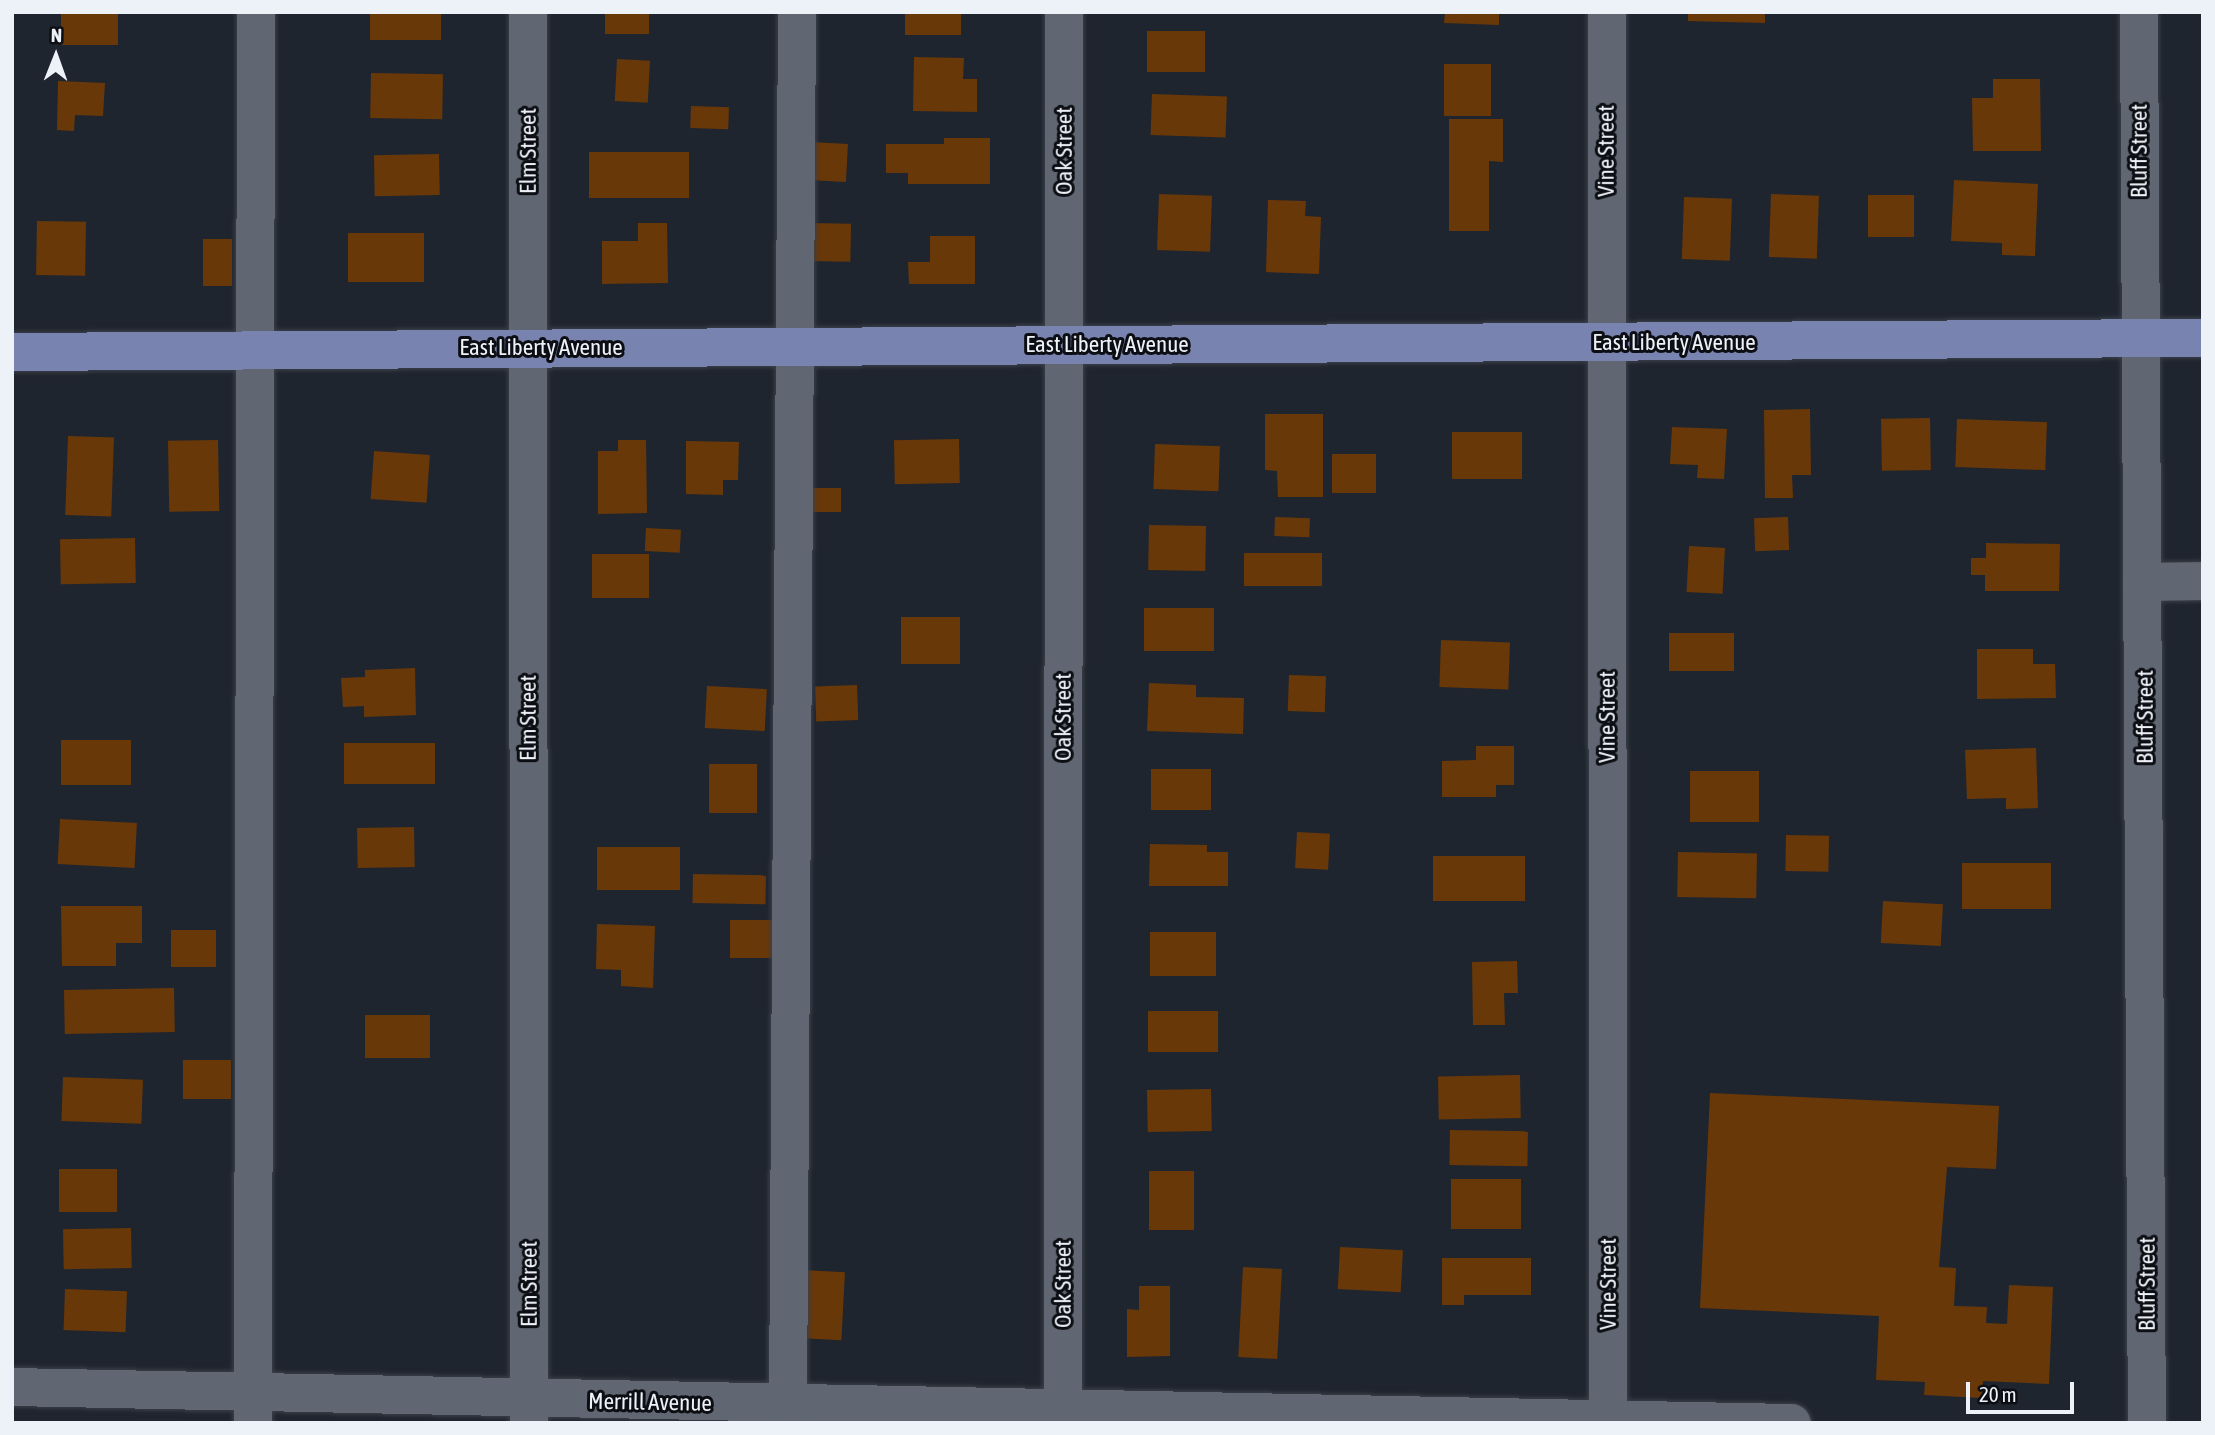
<!DOCTYPE html>
<html>
<head>
<meta charset="utf-8">
<style>
	body { margin:0 }
	#map { position:relative; width:2215px; height:1435px; overflow:hidden; background:#1f252f; font-family:"Asap Condensed",sans-serif }
	div>[style] { position:absolute }
	[style*='--x'] { left:calc(var(--x)*1px); top:calc(var(--y)*1px); width:calc(var(--w)*1px); rotate:calc(var(--a)*1deg) }
	.building>* { inset:0; background:#693808; transform-origin:0 0 }
	.roads { filter:drop-shadow(0 0 2px #3b4048) drop-shadow(0 0 2px #3b4048) }
	.minor>* { height:38px; margin:-19px; padding:0 19px; transform-origin:19px; border-radius:19px; background:#606772 }
	.major>* { height:38px; margin:-19px; padding:0 19px; transform-origin:19px; border-radius:19px; background:#7983af }
	span { translate:-50% -50%; white-space:nowrap; text-align:center; line-height:1.15; -webkit-text-stroke:6px #0c0e13; paint-order:stroke }
	.street-label { font-size:23px; color:#edf1f8 }
	.frame { position:absolute; inset:0; border:14px solid #edf1f8; pointer-events:none }
	.north { position:absolute; left:21px; top:21px; width:70px; height:70px; -webkit-text-stroke:5px #0c0e13; paint-order:stroke; rotate:1deg; font-size:19px; font-weight:700; line-height:28px; text-align:center; color:#edf1f8 }
	.north::after { content:''; display:block; margin:auto; width:24px; height:32px; background:#edf1f8; clip-path:polygon(50% 0,100% 100%,50% 72%,0 100%) }
	.scale { position:absolute; left:1966px; top:1382px; width:108px; height:32px; box-sizing:border-box; border:4px solid #edf1f8; border-top:0; padding-left:9px; font-size:21px; line-height:24px; white-space:nowrap; color:#edf1f8; -webkit-text-stroke:5px #0c0e13; paint-order:stroke }
</style>
</head>
<body>
<div id="map">
	<div class="building">
		<div style="left:61px;top:12px;width:57px;height:33px"></div>
		<div style="left:370px;top:12px;width:71px;height:28px"></div>
		<div style="left:605px;top:12px;width:44px;height:22px"></div>
		<div style="left:905px;top:12px;width:56px;height:23px"></div>
		<div style="clip-path:polygon(1445px 12px,1499px 12px,1499px 25px,1444px 23px)"></div>
		<div style="clip-path:polygon(1688px 12px,1765px 12px,1765px 23px,1688px 21px)"></div>
		<div style="left:1147px;top:31px;width:58px;height:41px"></div>
		<div style="clip-path:polygon(914px 57px,964px 58px,963px 79px,977px 79px,977px 112px,913px 111px)"></div>
		<div style="left:617px;top:59px;width:33px;height:42px;rotate:3deg"></div>
		<div style="left:1444px;top:64px;width:47px;height:52px"></div>
		<div style="left:371px;top:73px;width:72px;height:45px;rotate:1deg"></div>
		<div style="clip-path:polygon(1993px 79px,2040px 79px,2041px 151px,1973px 151px,1972px 98px,1993px 98px)"></div>
		<div style="clip-path:polygon(58px 81px,105px 83px,103px 116px,75px 115px,74px 131px,57px 130px)"></div>
		<div style="left:1152px;top:94px;width:75px;height:41px;rotate:2deg"></div>
		<div style="left:691px;top:106px;width:38px;height:22px;rotate:2deg"></div>
		<div style="clip-path:polygon(1449px 119px,1503px 119px,1503px 162px,1489px 161px,1489px 231px,1449px 231px)"></div>
		<div style="clip-path:polygon(944px 138px,990px 138px,990px 184px,908px 184px,908px 173px,886px 173px,886px 144px,944px 144px)"></div>
		<div style="left:811px;top:142px;width:37px;height:38px;rotate:3deg"></div>
		<div style="left:589px;top:152px;width:100px;height:46px"></div>
		<div style="left:439px;top:154px;width:41px;height:65px;rotate:89deg"></div>
		<div style="clip-path:polygon(1954px 180px,2038px 184px,2035px 256px,2002px 255px,2002px 243px,1951px 241px)"></div>
		<div style="left:1159px;top:194px;width:53px;height:56px;rotate:2deg"></div>
		<div style="left:1771px;top:194px;width:48px;height:63px;rotate:2deg"></div>
		<div style="left:1868px;top:195px;width:46px;height:42px"></div>
		<div style="left:1684px;top:197px;width:48px;height:62px;rotate:2deg"></div>
		<div style="clip-path:polygon(1268px 200px,1306px 201px,1305px 216px,1321px 217px,1319px 274px,1266px 272px)"></div>
		<div style="left:37px;top:221px;width:49px;height:54px;rotate:1deg"></div>
		<div style="clip-path:polygon(638px 223px,667px 223px,668px 283px,602px 284px,602px 241px,638px 241px)"></div>
		<div style="left:810px;top:223px;width:41px;height:38px;rotate:1deg"></div>
		<div style="left:348px;top:233px;width:76px;height:49px"></div>
		<div style="clip-path:polygon(930px 236px,975px 236px,975px 284px,909px 284px,908px 262px,930px 262px)"></div>
		<div style="left:203px;top:239px;width:29px;height:47px"></div>
		<div style="clip-path:polygon(1810px 409px,1811px 475px,1792px 475px,1793px 498px,1765px 498px,1764px 410px)"></div>
		<div style="clip-path:polygon(1265px 414px,1323px 414px,1323px 497px,1278px 497px,1277px 471px,1265px 470px)"></div>
		<div style="left:1930px;top:418px;width:52px;height:49px;rotate:89deg"></div>
		<div style="left:1957px;top:419px;width:90px;height:48px;rotate:2deg"></div>
		<div style="clip-path:polygon(1672px 427px,1727px 429px,1724px 479px,1697px 478px,1698px 465px,1670px 464px)"></div>
		<div style="left:1522px;top:432px;width:47px;height:70px;rotate:90deg"></div>
		<div style="left:68px;top:436px;width:46px;height:79px;rotate:2deg"></div>
		<div style="left:959px;top:439px;width:44px;height:65px;rotate:89deg"></div>
		<div style="left:218px;top:440px;width:71px;height:50px;rotate:89deg"></div>
		<div style="clip-path:polygon(618px 440px,646px 440px,647px 513px,598px 514px,598px 451px,618px 451px)"></div>
		<div style="clip-path:polygon(686px 441px,739px 442px,738px 480px,723px 480px,723px 495px,686px 494px)"></div>
		<div style="left:1155px;top:444px;width:65px;height:45px;rotate:2deg"></div>
		<div style="left:374px;top:451px;width:56px;height:48px;rotate:4deg"></div>
		<div style="left:1332px;top:454px;width:44px;height:39px"></div>
		<div style="left:841px;top:488px;width:24px;height:34px;rotate:90deg"></div>
		<div style="left:1275px;top:517px;width:35px;height:19px;rotate:2deg"></div>
		<div style="left:1788px;top:517px;width:33px;height:34px;rotate:88deg"></div>
		<div style="left:1149px;top:525px;width:57px;height:45px;rotate:1deg"></div>
		<div style="left:646px;top:528px;width:35px;height:23px;rotate:3deg"></div>
		<div style="left:135px;top:538px;width:45px;height:75px;rotate:89deg"></div>
		<div style="clip-path:polygon(1986px 543px,2060px 544px,2059px 591px,1985px 591px,1985px 575px,1971px 575px,1971px 558px,1986px 558px)"></div>
		<div style="left:1689px;top:546px;width:36px;height:46px;rotate:3deg"></div>
		<div style="left:1244px;top:553px;width:78px;height:33px"></div>
		<div style="left:592px;top:554px;width:57px;height:44px"></div>
		<div style="left:1144px;top:608px;width:70px;height:43px"></div>
		<div style="left:901px;top:617px;width:59px;height:47px"></div>
		<div style="left:1734px;top:633px;width:38px;height:65px;rotate:90deg"></div>
		<div style="left:1441px;top:640px;width:69px;height:47px;rotate:2deg"></div>
		<div style="clip-path:polygon(1977px 649px,2033px 649px,2033px 664px,2055px 664px,2056px 698px,1977px 699px)"></div>
		<div style="clip-path:polygon(415px 668px,416px 715px,364px 717px,364px 706px,343px 707px,341px 678px,365px 677px,365px 670px)"></div>
		<div style="left:1289px;top:675px;width:37px;height:36px;rotate:2deg"></div>
		<div style="clip-path:polygon(1149px 683px,1196px 685px,1196px 697px,1244px 698px,1243px 734px,1147px 731px)"></div>
		<div style="left:857px;top:685px;width:35px;height:42px;rotate:88deg"></div>
		<div style="left:707px;top:686px;width:60px;height:42px;rotate:3deg"></div>
		<div style="left:61px;top:740px;width:70px;height:45px"></div>
		<div style="left:344px;top:743px;width:91px;height:41px"></div>
		<div style="clip-path:polygon(1476px 746px,1514px 746px,1514px 785px,1496px 785px,1496px 797px,1442px 797px,1442px 761px,1476px 760px)"></div>
		<div style="clip-path:polygon(2036px 748px,2038px 808px,2006px 809px,2006px 798px,1967px 799px,1965px 750px)"></div>
		<div style="left:709px;top:764px;width:48px;height:49px"></div>
		<div style="left:1151px;top:769px;width:60px;height:41px"></div>
		<div style="left:1690px;top:771px;width:69px;height:51px"></div>
		<div style="left:60px;top:819px;width:77px;height:45px;rotate:3deg"></div>
		<div style="left:414px;top:827px;width:40px;height:57px;rotate:89deg"></div>
		<div style="left:1297px;top:832px;width:33px;height:36px;rotate:3deg"></div>
		<div style="left:1786px;top:835px;width:43px;height:36px;rotate:1deg"></div>
		<div style="clip-path:polygon(1150px 844px,1207px 845px,1207px 852px,1228px 852px,1228px 886px,1149px 886px)"></div>
		<div style="left:597px;top:847px;width:83px;height:43px"></div>
		<div style="left:1678px;top:852px;width:79px;height:45px;rotate:1deg"></div>
		<div style="left:1433px;top:856px;width:92px;height:45px"></div>
		<div style="left:1962px;top:863px;width:89px;height:46px"></div>
		<div style="left:693px;top:874px;width:73px;height:29px;rotate:1deg"></div>
		<div style="left:1883px;top:901px;width:60px;height:42px;rotate:3deg"></div>
		<div style="clip-path:polygon(61px 906px,142px 906px,142px 943px,116px 943px,116px 966px,62px 966px)"></div>
		<div style="left:730px;top:920px;width:44px;height:38px"></div>
		<div style="clip-path:polygon(597px 924px,655px 926px,653px 988px,621px 986px,621px 970px,596px 969px)"></div>
		<div style="left:216px;top:930px;width:37px;height:45px;rotate:90deg"></div>
		<div style="left:1150px;top:932px;width:66px;height:44px"></div>
		<div style="clip-path:polygon(1517px 961px,1518px 993px,1504px 993px,1505px 1025px,1473px 1025px,1472px 962px)"></div>
		<div style="left:174px;top:988px;width:44px;height:110px;rotate:89deg"></div>
		<div style="left:1218px;top:1011px;width:41px;height:70px;rotate:90deg"></div>
		<div style="left:365px;top:1015px;width:65px;height:43px"></div>
		<div style="left:183px;top:1060px;width:48px;height:39px"></div>
		<div style="left:1520px;top:1075px;width:43px;height:82px;rotate:89deg"></div>
		<div style="left:63px;top:1077px;width:80px;height:44px;rotate:2deg"></div>
		<div style="left:1211px;top:1089px;width:42px;height:64px;rotate:89deg"></div>
		<div style="clip-path:polygon(1710px 1093px,1999px 1106px,1996px 1169px,1947px 1167px,1939px 1267px,1956px 1268px,1954px 1306px,1987px 1307px,1986px 1323px,2007px 1324px,2009px 1285px,2053px 1287px,2049px 1384px,1983px 1381px,1982px 1398px,1924px 1395px,1925px 1382px,1876px 1380px,1879px 1316px,1700px 1308px)"></div>
		<div style="left:1450px;top:1130px;width:78px;height:35px;rotate:1deg"></div>
		<div style="left:59px;top:1169px;width:58px;height:43px"></div>
		<div style="left:1149px;top:1171px;width:45px;height:59px"></div>
		<div style="left:1451px;top:1179px;width:70px;height:50px"></div>
		<div style="left:131px;top:1228px;width:40px;height:68px;rotate:89deg"></div>
		<div style="left:1340px;top:1247px;width:63px;height:42px;rotate:3deg"></div>
		<div style="clip-path:polygon(1442px 1258px,1531px 1258px,1531px 1295px,1464px 1295px,1464px 1305px,1442px 1305px)"></div>
		<div style="left:1243px;top:1267px;width:39px;height:90px;rotate:3deg"></div>
		<div style="left:802px;top:1270px;width:43px;height:68px;rotate:3deg"></div>
		<div style="clip-path:polygon(1139px 1286px,1170px 1286px,1170px 1356px,1127px 1357px,1127px 1309px,1139px 1310px)"></div>
		<div style="left:65px;top:1289px;width:62px;height:41px;rotate:2deg"></div>
	</div>
	<div class="roads">
		<div class="minor">
			<div style="--x:528;--y:12;--w:1411;--a:89.96"></div>
			<div style="--x:1607;--y:12;--w:1411;--a:89.96"></div>
			<div style="--x:2139;--y:12;--w:1411;--a:89.68"></div>
			<div style="--x:2145;--y:582;--w:58;--a:-1"></div>
			<div style="--x:12;--y:1387;--w:1780;--a:1.16"></div>
			<div style="--x:788;--y:1404;--w:1392;--a:-89.63"></div>
			<div style="--x:253;--y:1423;--w:1411;--a:-89.88"></div>
			<div style="--x:1063;--y:1423;--w:1411;--a:-89.96"></div>
		</div>
		<div class="major">
			<div style="--x:12;--y:352;--w:2191;--a:-0.37"></div>
		</div>
	</div>
	<div class="street-label">
		<span style="left:528px;top:151px;rotate:-90deg">Elm Street</span>
		<span style="left:1064px;top:151px;rotate:-90deg">Oak Street</span>
		<span style="left:1606px;top:151px;rotate:-90deg">Vine Street</span>
		<span style="left:2139px;top:151px;rotate:-90deg">Bluff Street</span>
		<span style="left:1674px;top:342px">East Liberty Avenue</span>
		<span style="left:1107px;top:344px">East Liberty Avenue</span>
		<span style="left:541px;top:347px">East Liberty Avenue</span>
		<span style="left:1063px;top:717px;rotate:-90deg">Oak Street</span>
		<span style="left:1607px;top:717px;rotate:-90deg">Vine Street</span>
		<span style="left:2145px;top:717px;rotate:-90deg">Bluff Street</span>
		<span style="left:528px;top:718px;rotate:-90deg">Elm Street</span>
		<span style="left:529px;top:1284px;rotate:-90deg">Elm Street</span>
		<span style="left:1063px;top:1284px;rotate:-90deg">Oak Street</span>
		<span style="left:1608px;top:1284px;rotate:-90deg">Vine Street</span>
		<span style="left:2147px;top:1284px;rotate:-90deg">Bluff Street</span>
		<span style="left:650px;top:1402px;rotate:1deg">Merrill Avenue</span>
	</div>
	<div class="frame"></div>
	<div class="north">N</div>
	<div class="scale">20 m</div>
</div>
</body>
</html>
